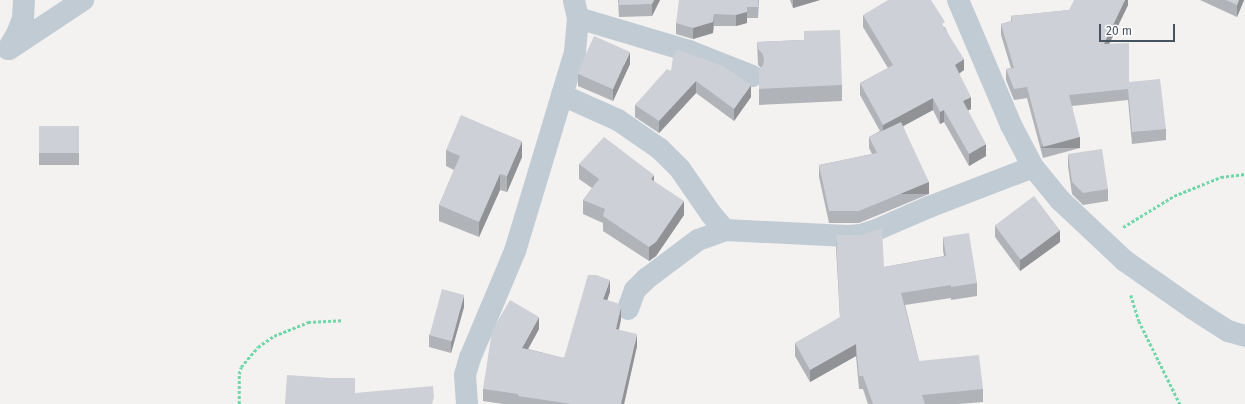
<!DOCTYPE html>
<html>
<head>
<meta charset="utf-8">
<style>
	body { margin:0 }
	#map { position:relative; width:1245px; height:404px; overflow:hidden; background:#f4f1f1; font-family:"Fira Sans",sans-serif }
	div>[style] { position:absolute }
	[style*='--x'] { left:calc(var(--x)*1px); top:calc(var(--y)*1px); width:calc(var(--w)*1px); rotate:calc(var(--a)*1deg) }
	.path>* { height:2.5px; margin-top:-1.25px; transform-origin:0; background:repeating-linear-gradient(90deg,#70d7a7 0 3px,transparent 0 5px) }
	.minor>* { height:22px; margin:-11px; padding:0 11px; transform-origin:11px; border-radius:11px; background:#c0cbd4 }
	.tertiary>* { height:22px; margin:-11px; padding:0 11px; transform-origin:11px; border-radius:11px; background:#c0cbd4 }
	.wall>* { inset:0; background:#b0b3b8; transform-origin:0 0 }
	.shaded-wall>* { inset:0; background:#909296; transform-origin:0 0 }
	.building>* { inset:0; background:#cdd0d6; transform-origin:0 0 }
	span { translate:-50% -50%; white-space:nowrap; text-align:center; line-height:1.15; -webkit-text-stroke:4px #fff; paint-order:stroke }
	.scale { position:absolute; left:1099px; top:24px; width:76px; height:18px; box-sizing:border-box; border:2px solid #465461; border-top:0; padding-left:5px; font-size:12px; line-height:14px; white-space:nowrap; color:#465461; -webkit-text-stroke:3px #fff; paint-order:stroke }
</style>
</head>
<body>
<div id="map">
	<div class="path">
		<div style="--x:1123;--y:227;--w:60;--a:-31.3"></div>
		<div style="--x:1174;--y:196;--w:51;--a:-22"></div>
		<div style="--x:1221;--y:177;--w:24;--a:-7"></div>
		<div style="--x:1131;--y:295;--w:27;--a:73"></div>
		<div style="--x:1139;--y:321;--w:93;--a:63.7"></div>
		<div style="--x:239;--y:404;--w:30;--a:-90"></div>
		<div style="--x:239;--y:374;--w:7;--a:-74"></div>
		<div style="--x:241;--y:367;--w:26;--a:-50"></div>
		<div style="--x:258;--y:347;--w:19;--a:-35"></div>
		<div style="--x:274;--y:336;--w:37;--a:-22"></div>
		<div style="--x:308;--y:322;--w:34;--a:-3"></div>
	</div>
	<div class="minor">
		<div style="--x:958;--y:0;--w:136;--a:67"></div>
		<div style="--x:1011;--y:125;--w:47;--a:62.4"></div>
		<div style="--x:1033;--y:167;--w:43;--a:50.7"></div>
		<div style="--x:1060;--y:200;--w:89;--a:43.2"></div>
		<div style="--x:1125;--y:261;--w:82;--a:35"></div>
		<div style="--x:1192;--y:308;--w:43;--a:32.6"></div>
		<div style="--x:1228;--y:331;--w:18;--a:16"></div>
		<div style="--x:578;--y:18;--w:116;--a:16.6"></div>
		<div style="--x:689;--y:51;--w:68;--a:21.6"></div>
		<div style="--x:562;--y:95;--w:61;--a:24.1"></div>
		<div style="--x:618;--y:120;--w:51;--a:34.6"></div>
		<div style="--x:660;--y:149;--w:28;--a:45"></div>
		<div style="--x:680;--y:169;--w:55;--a:55.4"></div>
		<div style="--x:711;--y:214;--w:21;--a:49"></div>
		<div style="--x:628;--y:309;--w:20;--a:-70"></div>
		<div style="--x:635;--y:290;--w:16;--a:-45"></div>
		<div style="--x:646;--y:279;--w:65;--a:-36.9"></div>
		<div style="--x:698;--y:240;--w:29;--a:-20"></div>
		<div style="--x:725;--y:230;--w:122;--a:2.8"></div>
		<div style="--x:847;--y:236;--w:14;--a:-4"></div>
		<div style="--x:861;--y:235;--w:16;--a:-18"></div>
		<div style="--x:876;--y:230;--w:58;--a:-23.5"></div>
		<div style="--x:929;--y:207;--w:111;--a:-21"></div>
		<div style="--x:467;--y:404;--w:29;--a:-94"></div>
		<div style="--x:465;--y:375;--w:18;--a:-74"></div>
		<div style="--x:470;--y:358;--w:116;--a:-67.2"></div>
		<div style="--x:515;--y:251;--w:208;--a:-73.2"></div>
		<div style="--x:575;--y:52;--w:34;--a:-85"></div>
		<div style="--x:578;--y:18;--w:18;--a:-103"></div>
	</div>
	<div class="tertiary">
		<div style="--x:8;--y:49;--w:17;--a:-59"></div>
		<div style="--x:17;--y:34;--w:17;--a:-69"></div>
		<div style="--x:23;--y:18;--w:18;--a:-87"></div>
		<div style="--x:9;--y:49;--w:89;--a:-33.5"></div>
	</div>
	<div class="wall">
		<div style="clip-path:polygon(618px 0,660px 0,652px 16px,619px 17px)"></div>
		<div style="clip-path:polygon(759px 0,758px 18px,747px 18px,747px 23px,736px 26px,714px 26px,713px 33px,693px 39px,676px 34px,676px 23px)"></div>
		<div style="clip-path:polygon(790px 0,820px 0,793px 8px)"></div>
		<div style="clip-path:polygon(1128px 0,1128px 5px,1109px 44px,1129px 82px,1166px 129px,1166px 140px,1132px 144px,1128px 100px,1072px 106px,1080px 148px,1043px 158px,1027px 98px,1014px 100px,1006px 80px,1006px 69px,1011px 68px,1001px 35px,1001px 24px,1011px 21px,1011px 16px,1069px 10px)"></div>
		<div style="clip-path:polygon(1200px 0,1244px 0,1237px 17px)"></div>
		<div style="clip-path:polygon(863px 15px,945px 27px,964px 70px,959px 74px,971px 109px,968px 110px,986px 156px,969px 166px,944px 122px,940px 124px,933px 110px,903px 126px,929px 194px,859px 223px,829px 223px,819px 177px,819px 165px,872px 154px,869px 148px,869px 137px,880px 131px,860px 95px,860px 83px,888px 68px,863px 27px)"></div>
		<div style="clip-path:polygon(804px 31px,842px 85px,842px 101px,759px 105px,759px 70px,761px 68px,758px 65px,757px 42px,804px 40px)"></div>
		<div style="clip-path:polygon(630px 64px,613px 101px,578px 86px,578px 74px)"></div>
		<div style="clip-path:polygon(671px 71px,751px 97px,734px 121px,696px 93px,659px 133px,635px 117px,635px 105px)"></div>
		<div style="left:79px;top:126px;width:39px;height:40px;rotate:90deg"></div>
		<div style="clip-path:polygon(446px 150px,522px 157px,507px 192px,500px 190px,479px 237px,439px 221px,439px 205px,454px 170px,446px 166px)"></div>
		<div style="clip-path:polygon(1068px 154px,1108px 189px,1108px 201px,1083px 205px,1072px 194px,1068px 166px)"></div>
		<div style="clip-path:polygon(579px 164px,654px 181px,684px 215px,656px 256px,649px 261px,603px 231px,603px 223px,583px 214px,583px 200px,592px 188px,579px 179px)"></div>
		<div style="clip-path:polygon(995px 225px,1060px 242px,1020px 271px,995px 237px)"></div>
		<div style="clip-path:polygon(836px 235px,884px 267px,944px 256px,943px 250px,943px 237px,977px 283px,977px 296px,951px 300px,951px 298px,905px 305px,919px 361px,983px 389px,983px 402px,959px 404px,868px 404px,863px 389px,859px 389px,856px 356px,810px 382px,795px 356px,795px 343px,840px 318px,836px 248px)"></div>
		<div style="clip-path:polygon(610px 292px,607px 300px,621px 319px,619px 330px,637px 346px,624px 404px,503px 404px,483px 401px,483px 389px,539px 329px,528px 349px,564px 358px)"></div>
		<div style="clip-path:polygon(464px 307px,451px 353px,429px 347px,429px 335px)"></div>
	</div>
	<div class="shaded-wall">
		<div style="clip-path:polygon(654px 0,660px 0,652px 16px,652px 4px)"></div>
		<div style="clip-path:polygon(793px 0,820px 0,793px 8px)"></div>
		<div style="clip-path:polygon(1125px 0,1128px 0,1128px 5px,1104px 55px,1104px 44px)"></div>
		<div style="clip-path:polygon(1239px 0,1244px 0,1237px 17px,1237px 5px)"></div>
		<div style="clip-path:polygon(747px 7px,747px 23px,736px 26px,736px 15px)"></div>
		<div style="clip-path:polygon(714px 14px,713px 33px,693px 39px,693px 28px)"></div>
		<div style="clip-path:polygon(630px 52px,630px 64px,613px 101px,613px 89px)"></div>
		<div style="clip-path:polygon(964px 59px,964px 70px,955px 76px,955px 65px)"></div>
		<div style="clip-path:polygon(696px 81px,696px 93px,659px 133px,659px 121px)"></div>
		<div style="clip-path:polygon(751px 85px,751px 97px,734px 121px,734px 109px)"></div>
		<div style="clip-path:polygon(971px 97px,971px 109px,963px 113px,963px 101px)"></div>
		<div style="clip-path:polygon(933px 98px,933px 110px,883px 137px,883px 125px)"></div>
		<div style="clip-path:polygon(944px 110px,944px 122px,940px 124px,940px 112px)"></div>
		<div style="left:1080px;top:137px;width:11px;height:38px;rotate:90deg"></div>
		<div style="clip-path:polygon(522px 141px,522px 157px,507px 192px,507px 176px)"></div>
		<div style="clip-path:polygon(986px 144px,986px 156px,969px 166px,969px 154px)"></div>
		<div style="clip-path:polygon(500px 174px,500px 190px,479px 237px,479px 222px)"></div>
		<div style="clip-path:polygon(654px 175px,654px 189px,651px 179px)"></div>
		<div style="left:929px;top:182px;width:12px;height:76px;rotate:90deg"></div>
		<div style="clip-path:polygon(684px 201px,684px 215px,656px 256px,649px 261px,649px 247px)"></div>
		<div style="clip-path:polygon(1060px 230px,1060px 242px,1020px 271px,1020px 259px)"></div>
		<div style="clip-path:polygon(610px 280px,610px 292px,603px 312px,603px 299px)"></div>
		<div style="clip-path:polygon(464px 295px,464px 307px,451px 353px,451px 341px)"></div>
		<div style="clip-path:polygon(621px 307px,621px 319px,616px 341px,616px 329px)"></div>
		<div style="clip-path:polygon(539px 317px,539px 329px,522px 360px,522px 348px)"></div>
		<div style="clip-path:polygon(637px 334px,637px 346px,624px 404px,621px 404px)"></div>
		<div style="clip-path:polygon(856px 344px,856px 356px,810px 382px,810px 370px)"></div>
	</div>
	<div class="building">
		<div style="clip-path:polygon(619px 0,654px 0,652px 4px,619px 5px)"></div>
		<div style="clip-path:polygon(679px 0,758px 0,758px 7px,747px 7px,747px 12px,736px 15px,714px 14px,713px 22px,693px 28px,676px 23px)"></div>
		<div style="clip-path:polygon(888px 0,931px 0,945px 22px,942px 24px,964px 59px,955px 65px,971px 97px,963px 101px,986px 144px,969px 154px,944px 110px,940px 112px,933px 98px,883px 125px,860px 83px,893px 65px,863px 15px)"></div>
		<div style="clip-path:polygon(1074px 0,1125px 0,1104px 44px,1129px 43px,1129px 82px,1160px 79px,1166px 129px,1132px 132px,1128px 89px,1069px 95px,1080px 137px,1043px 147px,1027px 87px,1014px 89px,1006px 69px,1014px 68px,1001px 24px,1012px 21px,1011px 16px,1069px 10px)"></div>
		<div style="clip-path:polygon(1226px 0,1239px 0,1237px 5px)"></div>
		<div style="clip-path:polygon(840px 30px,842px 85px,759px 89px,759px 70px,763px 65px,764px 59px,762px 53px,758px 49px,757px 42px,804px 40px,804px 31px)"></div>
		<div style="left:594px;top:36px;width:39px;height:41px;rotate:24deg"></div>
		<div style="clip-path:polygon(677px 49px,725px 67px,751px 85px,734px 109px,696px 81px,659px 121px,635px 105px,667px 69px,671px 71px,673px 57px)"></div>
		<div style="clip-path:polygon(461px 115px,522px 141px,507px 176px,500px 174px,479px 222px,439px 205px,460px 156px,446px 150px)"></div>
		<div style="clip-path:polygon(901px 122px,929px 182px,859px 211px,829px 211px,819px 165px,877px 153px,869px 137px)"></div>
		<div style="left:79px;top:126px;width:27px;height:40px;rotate:90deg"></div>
		<div style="clip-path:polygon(604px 137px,654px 175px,651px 179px,684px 201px,656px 242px,649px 247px,603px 216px,605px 209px,583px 200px,599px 179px,579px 164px)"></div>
		<div style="clip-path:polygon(1102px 149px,1108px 189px,1083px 193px,1072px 182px,1068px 154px)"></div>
		<div style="left:1034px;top:196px;width:43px;height:49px;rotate:53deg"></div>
		<div style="clip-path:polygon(882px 228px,884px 267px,946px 256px,943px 237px,969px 233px,977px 283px,951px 287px,951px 285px,901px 293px,919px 361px,979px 355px,983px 389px,922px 395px,925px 404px,873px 404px,863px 376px,859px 376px,856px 344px,810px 370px,795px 343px,840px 317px,836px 235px,862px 235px)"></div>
		<div style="clip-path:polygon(588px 275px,596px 275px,610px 280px,603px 299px,617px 303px,621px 307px,616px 329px,637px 334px,621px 404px,571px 404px,518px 396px,518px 394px,483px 389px,492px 331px,510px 300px,539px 317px,522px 348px,564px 358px)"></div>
		<div style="left:442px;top:289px;width:23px;height:48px;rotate:15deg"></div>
		<div style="clip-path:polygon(287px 375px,331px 378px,355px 378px,355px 393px,433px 386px,434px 397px,432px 404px,285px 404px)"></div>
	</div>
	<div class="scale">20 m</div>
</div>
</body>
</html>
